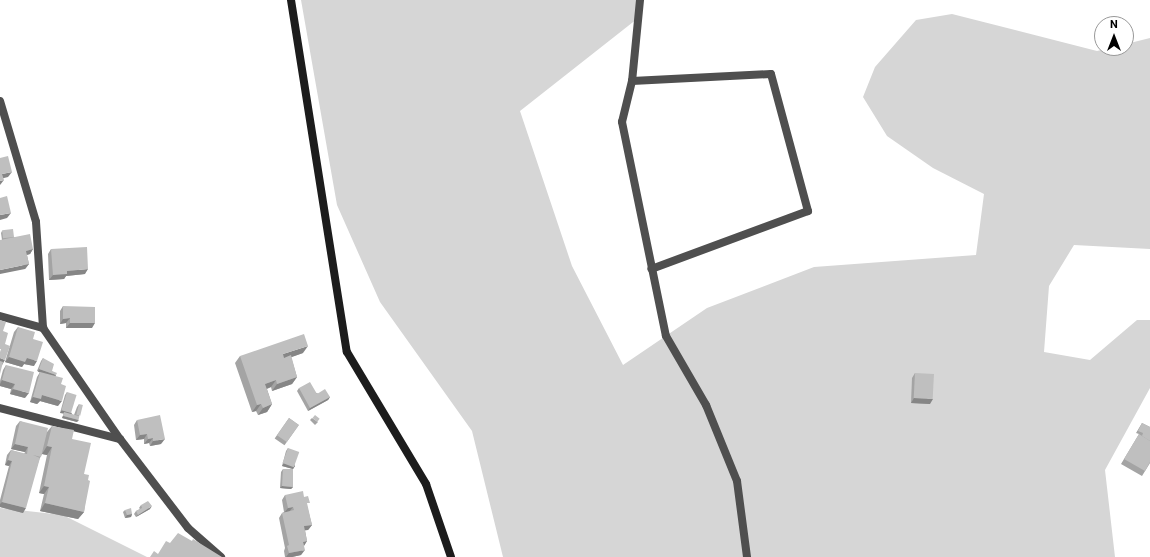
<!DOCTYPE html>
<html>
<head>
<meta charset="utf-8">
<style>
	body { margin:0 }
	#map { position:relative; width:1150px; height:557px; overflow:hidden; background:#fff; font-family:Roboto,sans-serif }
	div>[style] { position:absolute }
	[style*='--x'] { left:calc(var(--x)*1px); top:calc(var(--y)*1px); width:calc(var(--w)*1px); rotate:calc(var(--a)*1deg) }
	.green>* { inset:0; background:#d6d6d6 }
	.street>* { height:8px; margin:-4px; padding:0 4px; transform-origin:4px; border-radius:4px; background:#4f4f4f }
	.secondary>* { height:8px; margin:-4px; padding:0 4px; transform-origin:4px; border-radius:4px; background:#1c1c1c }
	.wall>* { inset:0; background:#a4a4a4; transform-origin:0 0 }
	.shaded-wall>* { inset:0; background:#868686; transform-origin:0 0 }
	.building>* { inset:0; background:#bfbfbf; transform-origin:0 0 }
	span { translate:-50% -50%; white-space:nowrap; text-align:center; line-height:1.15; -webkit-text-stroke:3.5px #fff; paint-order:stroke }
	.north { position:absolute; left:1094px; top:16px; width:40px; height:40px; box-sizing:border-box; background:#fff; border:1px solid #999; border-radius:50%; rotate:0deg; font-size:11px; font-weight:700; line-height:16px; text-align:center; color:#000 }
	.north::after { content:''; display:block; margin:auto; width:14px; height:18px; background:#000; clip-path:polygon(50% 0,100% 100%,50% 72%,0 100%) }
</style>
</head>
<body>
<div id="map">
	<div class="green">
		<div style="clip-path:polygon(301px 0,638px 0,642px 15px,520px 111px,572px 266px,623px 365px,707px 308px,814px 267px,976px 255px,984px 194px,933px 168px,887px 136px,863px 97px,875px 67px,916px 20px,952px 14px,1097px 51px,1109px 48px,1126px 48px,1126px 44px,1150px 38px,1150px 249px,1074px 245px,1049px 286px,1044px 352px,1090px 360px,1137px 320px,1150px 320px,1150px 388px,1105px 470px,1115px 557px,503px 557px,472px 431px,380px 302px,337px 205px)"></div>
		<div style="clip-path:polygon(0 508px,63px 515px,147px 557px,0 557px)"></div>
	</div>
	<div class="street">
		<div style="--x:640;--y:0;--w:81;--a:95.6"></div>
		<div style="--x:632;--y:81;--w:42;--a:103.7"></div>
		<div style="--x:622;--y:122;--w:218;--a:78.4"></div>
		<div style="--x:666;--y:336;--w:80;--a:59.9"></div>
		<div style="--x:706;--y:405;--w:82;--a:67.8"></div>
		<div style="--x:737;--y:481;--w:77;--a:82.5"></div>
		<div style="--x:632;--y:81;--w:139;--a:-2.9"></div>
		<div style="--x:771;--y:74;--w:142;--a:74.9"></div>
		<div style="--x:808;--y:211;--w:167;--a:159.7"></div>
		<div style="--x:0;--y:101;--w:126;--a:73.4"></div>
		<div style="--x:36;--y:222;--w:106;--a:86.2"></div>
		<div style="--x:43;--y:328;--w:135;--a:55.3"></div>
		<div style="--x:120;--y:439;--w:112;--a:52.6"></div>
		<div style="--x:188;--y:528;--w:44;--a:41.3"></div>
		<div style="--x:0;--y:316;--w:45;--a:15.6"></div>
		<div style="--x:0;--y:408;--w:124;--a:14.5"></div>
	</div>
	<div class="secondary">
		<div style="--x:291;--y:0;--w:356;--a:81"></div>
		<div style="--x:347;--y:352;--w:154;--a:59.1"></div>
		<div style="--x:426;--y:484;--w:77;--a:71.1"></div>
	</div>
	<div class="wall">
		<div style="clip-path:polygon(2px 231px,14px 237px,33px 249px,30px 254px,27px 255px,29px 264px,25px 269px,2px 240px,1px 233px)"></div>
		<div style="clip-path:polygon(51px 249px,85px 274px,66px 276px,64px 279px,49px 280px,48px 254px)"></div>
		<div style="clip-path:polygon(63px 306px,92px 328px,66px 328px,66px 323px,60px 324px,60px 311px)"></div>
		<div style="clip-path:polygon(18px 327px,33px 339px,34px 366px,24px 364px,22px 367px,5px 362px,14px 332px)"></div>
		<div style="clip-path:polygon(303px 353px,291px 357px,297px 377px,292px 384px,272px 391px,271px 387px,267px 389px,272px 404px,267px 412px,258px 415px,256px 411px,252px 412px,235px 363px,240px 356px)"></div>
		<div style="clip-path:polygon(43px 358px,61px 384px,58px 406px,40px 401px,37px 404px,30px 402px,37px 377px,40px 372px,37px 371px,41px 361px)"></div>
		<div style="clip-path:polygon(6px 365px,25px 398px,10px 394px,11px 389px,0 386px,0 381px,3px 370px)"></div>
		<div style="clip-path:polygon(915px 373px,930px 404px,911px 403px,912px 378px)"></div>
		<div style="clip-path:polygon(299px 388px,330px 397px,328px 400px,308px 411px,297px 391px)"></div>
		<div style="clip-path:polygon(67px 392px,71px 414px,74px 415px,77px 407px,79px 404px,79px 416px,77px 422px,62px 418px,64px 413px,60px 413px,65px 395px)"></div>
		<div style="left:289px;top:418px;width:12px;height:25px;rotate:35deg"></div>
		<div style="clip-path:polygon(312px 418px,318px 422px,315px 425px,310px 420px)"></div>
		<div style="clip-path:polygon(137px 420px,161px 444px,150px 446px,149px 443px,144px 444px,144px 439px,136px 440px,134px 425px)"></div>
		<div style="clip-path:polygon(20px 421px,47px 432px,52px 426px,72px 439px,84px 474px,88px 480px,84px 512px,78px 519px,40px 511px,44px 494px,39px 493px,47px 455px,42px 454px,39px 460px,23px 513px,0 507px,0 500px,9px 466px,5px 465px,7px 455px,11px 450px,24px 454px,25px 452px,11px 449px,16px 426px)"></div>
		<div style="clip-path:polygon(1142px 423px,1150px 427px,1150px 463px,1142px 476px,1121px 464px,1139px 434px,1136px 433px)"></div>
		<div style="clip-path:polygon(288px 448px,295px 466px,293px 469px,282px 466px,286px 451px)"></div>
		<div style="clip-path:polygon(283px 469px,293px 487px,291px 489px,280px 488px,281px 472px)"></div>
		<div style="clip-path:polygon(285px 495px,304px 497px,307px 506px,312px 525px,308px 530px,305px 530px,307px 541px,304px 545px,301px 555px,292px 557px,285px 557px,284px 551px,285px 548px,279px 518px,282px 513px,284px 512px,282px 500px)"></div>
		<div style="clip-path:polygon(141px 505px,150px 509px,136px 517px,134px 514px,136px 511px,140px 509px,139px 508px)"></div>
		<div style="clip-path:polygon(125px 510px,132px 514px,131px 517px,125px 518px,123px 512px)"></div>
	</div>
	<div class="shaded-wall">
		<div style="clip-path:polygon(12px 172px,8px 177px,0 179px,2px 174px)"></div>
		<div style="clip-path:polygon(4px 180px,0 185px,0 181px)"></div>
		<div style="clip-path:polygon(11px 213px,7px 218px,0 220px,0 215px)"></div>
		<div style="clip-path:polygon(33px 249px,30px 254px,22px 256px,26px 251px)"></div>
		<div style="clip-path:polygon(29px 264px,25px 269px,0 274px,0 270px)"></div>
		<div style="clip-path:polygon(88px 269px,85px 274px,66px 276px,64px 279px,49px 280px,53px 275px,67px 271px)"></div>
		<div style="clip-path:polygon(70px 318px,66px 323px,60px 324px,63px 319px)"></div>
		<div style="clip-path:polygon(70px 323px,95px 323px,92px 328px,66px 328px)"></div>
		<div style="clip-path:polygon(308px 346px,303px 353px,278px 362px,283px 354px)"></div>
		<div style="clip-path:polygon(9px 357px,27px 358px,37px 361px,34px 366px,24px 364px,22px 367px,5px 362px)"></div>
		<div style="clip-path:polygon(0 358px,5px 360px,2px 365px,0 364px)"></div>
		<div style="left:39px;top:369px;width:18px;height:3px;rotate:19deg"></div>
		<div style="clip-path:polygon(297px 377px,292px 384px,272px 391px,277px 384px)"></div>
		<div style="clip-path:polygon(2px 380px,15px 384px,11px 389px,0 386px,0 384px)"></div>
		<div style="clip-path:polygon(276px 380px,271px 387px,260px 391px,265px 384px)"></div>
		<div style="clip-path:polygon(13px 389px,29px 393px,25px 398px,10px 394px)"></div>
		<div style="clip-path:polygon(42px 395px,62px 401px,58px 406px,40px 401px,37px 404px,30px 402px,33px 397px)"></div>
		<div style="clip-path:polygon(330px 397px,328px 400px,308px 411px,310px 408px)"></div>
		<div style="clip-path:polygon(914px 398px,933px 399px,930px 404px,911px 403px)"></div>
		<div style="clip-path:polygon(261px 404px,256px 411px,252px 412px,257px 405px)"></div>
		<div style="clip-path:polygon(272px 404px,267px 412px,258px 415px,263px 408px)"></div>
		<div style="clip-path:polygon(62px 410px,72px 413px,71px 415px,60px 413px)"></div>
		<div style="clip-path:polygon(63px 416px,79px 420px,77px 422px,62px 418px)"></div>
		<div style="clip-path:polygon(147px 434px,144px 439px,136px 440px,140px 435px)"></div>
		<div style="clip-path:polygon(153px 438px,149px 443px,144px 444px,148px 439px)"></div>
		<div style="clip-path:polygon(165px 439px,161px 444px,150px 446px,153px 441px)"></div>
		<div style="clip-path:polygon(15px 444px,28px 447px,25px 452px,11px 449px)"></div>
		<div style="clip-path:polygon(47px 446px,52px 447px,47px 455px,42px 454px)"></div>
		<div style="clip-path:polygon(8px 460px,12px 461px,9px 466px,5px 465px)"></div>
		<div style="clip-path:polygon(284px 463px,295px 466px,293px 469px,282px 466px)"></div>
		<div style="clip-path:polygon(44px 486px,49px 487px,44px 494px,39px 493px)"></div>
		<div style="clip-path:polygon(282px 486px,293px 487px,291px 489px,280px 488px)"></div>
		<div style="clip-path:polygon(2px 502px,26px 508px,23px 513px,0 507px,0 504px)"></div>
		<div style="clip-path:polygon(45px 503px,84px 512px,78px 519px,40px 511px)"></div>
		<div style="clip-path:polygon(152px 506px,150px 509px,136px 517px,138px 515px)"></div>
		<div style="clip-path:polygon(293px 507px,289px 512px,284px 513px,288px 508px)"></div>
		<div style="clip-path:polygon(132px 514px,131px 517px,125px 518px,127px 515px)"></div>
		<div style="clip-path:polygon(312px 525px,308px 530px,301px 531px,304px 526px)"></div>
		<div style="clip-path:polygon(307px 541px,304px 546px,303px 542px)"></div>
		<div style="clip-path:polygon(305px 550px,301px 555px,292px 557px,286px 557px,289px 553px)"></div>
	</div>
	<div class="building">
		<div style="clip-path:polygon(8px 156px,12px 172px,2px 174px,4px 180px,0 181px,0 158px)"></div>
		<div style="clip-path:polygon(7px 196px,11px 213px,0 215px,0 198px)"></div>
		<div style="left:13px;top:229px;width:8px;height:11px;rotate:83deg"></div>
		<div style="clip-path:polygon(30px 234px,33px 249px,26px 251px,29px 264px,0 270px,0 240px)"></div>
		<div style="clip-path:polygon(87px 247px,88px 269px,67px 271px,67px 274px,53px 275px,51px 249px)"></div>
		<div style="clip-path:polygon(63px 306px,95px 307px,95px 323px,70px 323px,70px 318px,63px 319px)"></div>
		<div style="clip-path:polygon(0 320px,6px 322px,3px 331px,8px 333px,5px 344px,10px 346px,5px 360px,0 358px,0 352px,1px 349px,0 349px)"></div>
		<div style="clip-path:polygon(18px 327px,35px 332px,33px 339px,43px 342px,37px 361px,27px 358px,25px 362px,9px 357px)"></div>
		<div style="clip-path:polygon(304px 334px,308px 346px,283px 354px,284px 358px,291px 355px,297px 377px,277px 384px,276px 380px,265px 384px,272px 404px,263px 408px,261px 404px,257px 405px,240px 356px)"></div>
		<div style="clip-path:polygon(43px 358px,54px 364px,52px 371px,57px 373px,56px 375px,39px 369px)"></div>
		<div style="clip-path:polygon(0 361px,3px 362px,0 374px)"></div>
		<div style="clip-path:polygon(6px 365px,34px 372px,29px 393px,13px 389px,15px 384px,2px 380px)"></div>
		<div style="clip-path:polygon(40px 372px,63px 378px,61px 384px,66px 386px,62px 401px,42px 395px,41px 399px,33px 397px)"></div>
		<div style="left:915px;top:373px;width:19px;height:25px;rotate:3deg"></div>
		<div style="clip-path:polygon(310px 382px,317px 394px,325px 389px,330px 397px,310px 408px,299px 388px)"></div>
		<div style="left:67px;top:392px;width:10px;height:19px;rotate:17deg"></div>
		<div style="left:79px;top:404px;width:4px;height:11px;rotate:14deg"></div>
		<div style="left:64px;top:412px;width:16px;height:4px;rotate:15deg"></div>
		<div style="clip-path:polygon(160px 415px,165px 439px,153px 441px,153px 438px,148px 439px,147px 434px,140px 435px,137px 420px)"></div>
		<div style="left:315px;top:415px;width:6px;height:4px;rotate:39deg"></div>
		<div style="left:289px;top:418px;width:12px;height:21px;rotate:35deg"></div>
		<div style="clip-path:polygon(20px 421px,48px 428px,41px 457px,33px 455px,40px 458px,26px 508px,2px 502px,12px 461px,8px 460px,11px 450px,27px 454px,28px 447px,15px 444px)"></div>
		<div style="clip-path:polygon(1142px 423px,1150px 427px,1150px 441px,1142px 436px,1143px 433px,1138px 431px)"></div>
		<div style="clip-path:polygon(52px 426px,74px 430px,72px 439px,91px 443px,84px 474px,89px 475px,88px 480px,90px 481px,84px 512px,45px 503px,49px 487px,44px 486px,52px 447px,47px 446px)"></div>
		<div style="clip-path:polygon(1139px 434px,1150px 441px,1150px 462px,1145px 471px,1124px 459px)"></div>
		<div style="left:288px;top:448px;width:12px;height:16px;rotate:20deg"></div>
		<div style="clip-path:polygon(283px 469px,293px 469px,293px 487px,282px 486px)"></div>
		<div style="clip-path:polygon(303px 491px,304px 497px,308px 496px,310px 503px,307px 503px,312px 525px,304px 526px,307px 541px,303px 542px,305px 550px,289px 553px,287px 546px,289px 545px,282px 513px,294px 510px,293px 507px,288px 508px,285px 495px)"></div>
		<div style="clip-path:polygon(148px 501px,152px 506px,138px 515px,136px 511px,142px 508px,141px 505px)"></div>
		<div style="clip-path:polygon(131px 508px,132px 514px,127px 515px,125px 510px)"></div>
		<div style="clip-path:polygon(178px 533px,192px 541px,193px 539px,222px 557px,150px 557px,154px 551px,158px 554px,166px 541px,170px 543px)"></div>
	</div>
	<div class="north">N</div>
</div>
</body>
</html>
